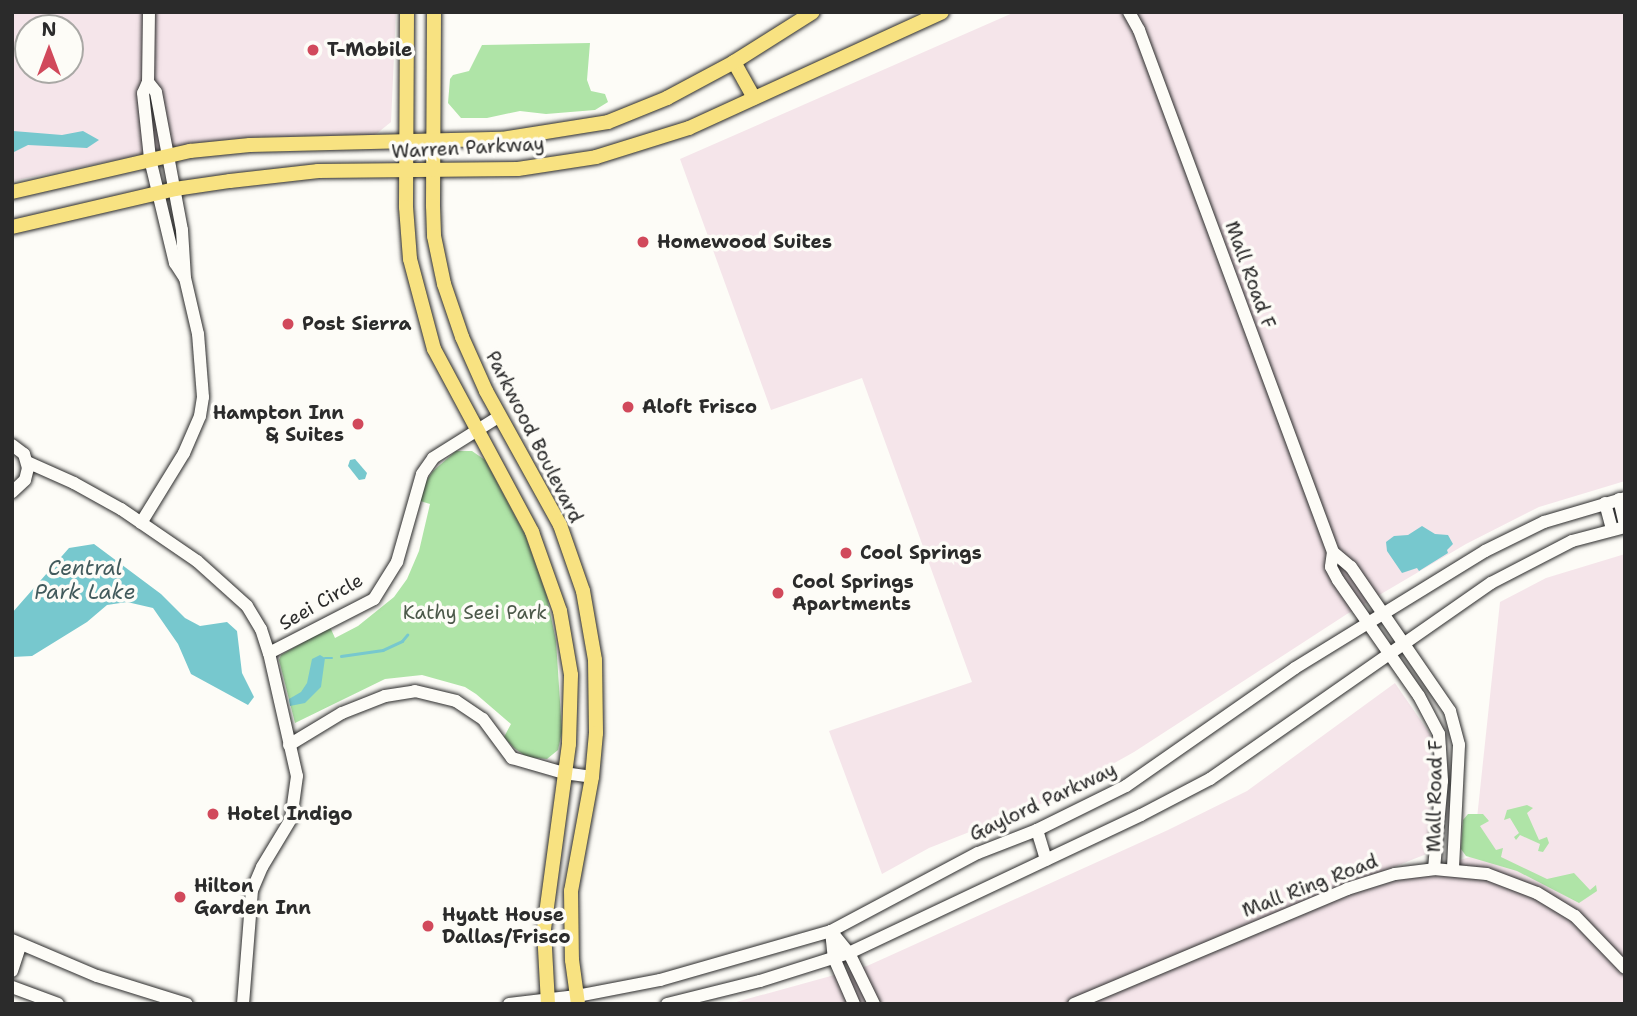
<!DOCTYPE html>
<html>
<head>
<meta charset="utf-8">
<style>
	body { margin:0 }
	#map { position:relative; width:1637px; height:1016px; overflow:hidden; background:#fdfcf7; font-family:"Shantell Sans",sans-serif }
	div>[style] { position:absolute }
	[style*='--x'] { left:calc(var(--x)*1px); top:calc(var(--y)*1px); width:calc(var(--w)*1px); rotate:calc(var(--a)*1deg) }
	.built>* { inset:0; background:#f5e5ea }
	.green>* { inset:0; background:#afe4a7 }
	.water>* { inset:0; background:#77c8ce }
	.stream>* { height:2.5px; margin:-1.25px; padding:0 1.25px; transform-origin:1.25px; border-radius:1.25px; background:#77c8ce }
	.roads { filter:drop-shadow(0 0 2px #2b2b2b) drop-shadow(0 0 2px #2b2b2b) }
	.minor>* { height:12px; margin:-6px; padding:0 6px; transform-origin:6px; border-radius:6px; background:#fdfcf7 }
	.major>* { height:14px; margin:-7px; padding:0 7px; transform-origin:7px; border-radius:7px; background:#f8e281 }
	.dots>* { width:19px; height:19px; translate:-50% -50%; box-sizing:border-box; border:4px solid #fdfcf7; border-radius:50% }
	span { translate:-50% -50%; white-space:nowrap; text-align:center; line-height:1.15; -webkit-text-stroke:7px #fdfcf7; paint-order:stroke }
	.poi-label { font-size:19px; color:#2b2b2b; font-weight:700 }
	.left { translate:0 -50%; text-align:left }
	.right { translate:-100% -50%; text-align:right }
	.street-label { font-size:19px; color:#2b2b2b }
	.park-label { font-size:19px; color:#4c594a }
	.water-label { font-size:21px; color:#425a5c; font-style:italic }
	.frame { position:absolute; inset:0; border:14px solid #2b2b2b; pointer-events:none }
	.north { position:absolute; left:14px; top:14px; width:70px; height:70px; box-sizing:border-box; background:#fdfcf7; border:2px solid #a9a8a5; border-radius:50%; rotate:0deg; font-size:19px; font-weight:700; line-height:28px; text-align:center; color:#2b2b2b }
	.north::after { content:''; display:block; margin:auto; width:24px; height:32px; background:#d1495b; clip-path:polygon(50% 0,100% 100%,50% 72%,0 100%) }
</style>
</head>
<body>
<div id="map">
	<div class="built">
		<div style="clip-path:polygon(evenodd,12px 12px,396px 12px,391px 122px,375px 135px,245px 138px,190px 145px,12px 181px,12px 12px,28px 28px,70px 28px,70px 70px,28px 70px,28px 28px)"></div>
		<div style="clip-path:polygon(1015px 12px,1625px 12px,1625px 481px,1539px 507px,1466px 544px,1347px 614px,1134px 752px,1045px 802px,929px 848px,882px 874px,829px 731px,972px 682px,862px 378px,771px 410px,680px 159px)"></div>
		<div style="clip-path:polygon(1625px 554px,1625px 1004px,729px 1004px,867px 966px,1168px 830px,1247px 791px,1395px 683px,1430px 734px,1429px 853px,1228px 933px,1473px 856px,1500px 602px,1546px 578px)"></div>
	</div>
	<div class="green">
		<div style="clip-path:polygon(590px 43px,587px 80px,591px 91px,605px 94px,608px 102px,595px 110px,546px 114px,520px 111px,487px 118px,461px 118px,448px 103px,450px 79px,453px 75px,469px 71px,482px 45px)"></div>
		<div style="clip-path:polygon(456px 451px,472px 451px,485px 460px,525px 535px,547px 597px,556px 641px,562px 732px,558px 750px,547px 759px,527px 757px,514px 748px,504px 737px,511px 724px,476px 694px,465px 687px,422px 675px,385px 679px,295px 723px,279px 660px,281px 655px,330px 627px,335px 638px,358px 626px,394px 597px,407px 579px,419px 551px,430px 504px,417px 500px,421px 489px,433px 471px)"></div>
		<div style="clip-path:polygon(1527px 805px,1533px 808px,1527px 813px,1539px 840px,1547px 837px,1549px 843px,1543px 852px,1538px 851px,1540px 844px,1520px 835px,1516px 840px,1514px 837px,1519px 833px,1510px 818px,1504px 820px,1507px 810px)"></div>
		<div style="clip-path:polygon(1483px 814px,1489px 821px,1480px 826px,1496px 850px,1503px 848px,1501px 857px,1547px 879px,1574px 873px,1590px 890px,1596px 885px,1597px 891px,1579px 903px,1517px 871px,1466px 856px,1461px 849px,1463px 820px,1468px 814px)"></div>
	</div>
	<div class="water">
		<div style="clip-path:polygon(13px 131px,62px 135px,83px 131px,99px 140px,87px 148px,28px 145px,12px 153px)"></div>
		<div style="clip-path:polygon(355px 459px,367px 473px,365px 479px,359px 480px,348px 466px,350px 460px)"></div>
		<div style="clip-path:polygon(1422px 526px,1435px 534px,1448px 535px,1453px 544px,1447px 550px,1448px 553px,1419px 571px,1417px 568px,1402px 573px,1387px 551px,1386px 542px,1394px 536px,1408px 535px)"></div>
		<div style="clip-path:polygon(94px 544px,161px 594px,185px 618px,200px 626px,227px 622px,237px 631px,242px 673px,254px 697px,248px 705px,191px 674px,178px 644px,153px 608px,127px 602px,107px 605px,87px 622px,32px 656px,12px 657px,12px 613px,69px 548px)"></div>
		<div style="clip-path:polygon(320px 655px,325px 658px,321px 687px,305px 703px,290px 706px,289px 699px,301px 692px,307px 683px,312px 659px)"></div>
	</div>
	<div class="stream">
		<div style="--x:341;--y:656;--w:42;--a:-8.1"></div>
		<div style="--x:383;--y:650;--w:21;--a:-25"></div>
		<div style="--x:402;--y:641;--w:8;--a:-50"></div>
		<div style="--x:325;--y:658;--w:7;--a:0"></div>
	</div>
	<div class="roads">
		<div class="minor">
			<div style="--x:149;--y:12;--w:70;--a:90.8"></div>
			<div style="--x:148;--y:82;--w:12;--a:114"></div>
			<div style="--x:143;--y:93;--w:66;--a:83.9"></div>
			<div style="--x:150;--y:159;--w:107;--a:76.5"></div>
			<div style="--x:175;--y:263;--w:17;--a:57"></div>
			<div style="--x:1129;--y:12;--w:21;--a:61"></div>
			<div style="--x:1139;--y:30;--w:557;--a:69.61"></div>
			<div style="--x:1333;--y:552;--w:23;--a:40"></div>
			<div style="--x:1351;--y:567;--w:175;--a:55.5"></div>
			<div style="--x:1450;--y:711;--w:35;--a:75"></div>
			<div style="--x:1459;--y:745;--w:124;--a:92.8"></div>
			<div style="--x:12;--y:445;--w:15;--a:37"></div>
			<div style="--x:24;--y:454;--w:15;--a:74"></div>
			<div style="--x:28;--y:468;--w:12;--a:104"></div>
			<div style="--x:25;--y:480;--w:18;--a:137"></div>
			<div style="--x:27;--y:462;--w:51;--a:24.1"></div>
			<div style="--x:74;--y:483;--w:54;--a:29"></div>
			<div style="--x:121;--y:509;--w:92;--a:34.4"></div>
			<div style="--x:197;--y:561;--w:67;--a:42"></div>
			<div style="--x:247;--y:606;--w:27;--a:59"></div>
			<div style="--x:261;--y:629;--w:25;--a:72"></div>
			<div style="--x:269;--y:653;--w:126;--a:77.2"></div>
			<div style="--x:297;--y:776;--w:43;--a:97.9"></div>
			<div style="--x:291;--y:819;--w:56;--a:121.1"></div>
			<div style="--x:262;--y:867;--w:25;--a:113"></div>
			<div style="--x:252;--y:890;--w:114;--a:94.5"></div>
			<div style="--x:1619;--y:499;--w:26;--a:77"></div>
			<div style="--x:1605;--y:503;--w:28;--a:75"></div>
			<div style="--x:141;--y:523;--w:82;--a:-58.4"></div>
			<div style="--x:184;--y:453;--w:40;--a:-66.6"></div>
			<div style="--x:200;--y:416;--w:19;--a:-81"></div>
			<div style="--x:203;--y:397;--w:63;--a:-94.5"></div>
			<div style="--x:198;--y:334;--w:57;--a:-103.1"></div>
			<div style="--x:185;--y:278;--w:48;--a:-93.6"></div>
			<div style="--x:182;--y:230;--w:140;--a:-100.7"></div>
			<div style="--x:156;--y:92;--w:13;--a:-129"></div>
			<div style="--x:1333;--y:552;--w:15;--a:98"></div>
			<div style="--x:1331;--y:567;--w:15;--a:62"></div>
			<div style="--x:1338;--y:580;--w:141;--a:55.1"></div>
			<div style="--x:1419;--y:696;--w:43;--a:62.2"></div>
			<div style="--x:1439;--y:734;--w:47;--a:86.3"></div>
			<div style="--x:1442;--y:781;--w:88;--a:95.2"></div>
			<div style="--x:269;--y:653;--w:118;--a:-27.2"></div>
			<div style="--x:374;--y:599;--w:44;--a:-58.1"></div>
			<div style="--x:397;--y:562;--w:91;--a:-74.1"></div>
			<div style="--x:422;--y:474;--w:19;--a:-55"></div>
			<div style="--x:433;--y:458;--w:79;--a:-32.1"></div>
			<div style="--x:289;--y:745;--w:62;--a:-31.1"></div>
			<div style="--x:342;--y:713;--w:46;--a:-21.6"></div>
			<div style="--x:385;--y:696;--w:30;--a:-9"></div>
			<div style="--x:415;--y:691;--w:42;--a:13.7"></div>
			<div style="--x:456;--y:701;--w:32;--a:34"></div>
			<div style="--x:483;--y:719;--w:49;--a:53.4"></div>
			<div style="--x:512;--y:758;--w:54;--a:16.1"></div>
			<div style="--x:564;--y:773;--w:28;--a:8"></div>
			<div style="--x:1037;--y:830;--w:31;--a:73"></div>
			<div style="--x:831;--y:931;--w:28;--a:51"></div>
			<div style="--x:849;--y:953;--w:57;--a:63.9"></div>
			<div style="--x:831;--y:931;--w:27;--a:84"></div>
			<div style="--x:834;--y:958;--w:50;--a:66.5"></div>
			<div style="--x:12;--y:940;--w:92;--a:23"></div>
			<div style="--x:97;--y:976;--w:94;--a:17.3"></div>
			<div style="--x:12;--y:971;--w:28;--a:-72"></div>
			<div style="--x:12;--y:987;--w:49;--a:20.3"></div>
			<div style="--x:509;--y:1004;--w:68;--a:-6.7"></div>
			<div style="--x:577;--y:996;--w:85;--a:-10.9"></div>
			<div style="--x:660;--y:980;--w:178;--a:-16"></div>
			<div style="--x:831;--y:931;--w:166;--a:-28"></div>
			<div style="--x:978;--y:853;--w:63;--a:-21.3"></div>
			<div style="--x:1037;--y:830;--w:99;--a:-26.3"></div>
			<div style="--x:1126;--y:786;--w:206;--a:-34.9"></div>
			<div style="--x:1295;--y:668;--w:223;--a:-31.6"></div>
			<div style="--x:1485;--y:551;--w:66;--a:-26.2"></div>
			<div style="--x:1544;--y:522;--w:84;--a:-16.5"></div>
			<div style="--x:667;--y:1004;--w:96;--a:-13.9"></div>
			<div style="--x:760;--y:981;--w:93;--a:-17.5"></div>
			<div style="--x:849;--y:953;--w:323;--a:-25.3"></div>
			<div style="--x:1141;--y:815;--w:78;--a:-27.6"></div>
			<div style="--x:1210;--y:779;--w:343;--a:-34.9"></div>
			<div style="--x:1491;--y:583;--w:91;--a:-27.4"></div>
			<div style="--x:1572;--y:541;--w:55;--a:-14.8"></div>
			<div style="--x:1074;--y:1004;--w:296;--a:-22.8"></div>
			<div style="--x:1347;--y:889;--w:50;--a:-17.4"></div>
			<div style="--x:1395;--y:874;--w:39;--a:-7"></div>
			<div style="--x:1434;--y:869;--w:53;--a:5.4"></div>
			<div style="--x:1487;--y:874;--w:53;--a:20.8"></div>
			<div style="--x:1537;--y:893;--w:44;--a:31.2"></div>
			<div style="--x:1575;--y:916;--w:72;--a:46.1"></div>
		</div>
		<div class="major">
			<div style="--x:407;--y:12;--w:195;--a:90.3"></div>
			<div style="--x:406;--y:207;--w:52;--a:85.6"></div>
			<div style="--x:410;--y:259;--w:93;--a:75.1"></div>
			<div style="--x:434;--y:349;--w:208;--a:61.8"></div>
			<div style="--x:532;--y:532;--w:84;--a:70.5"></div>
			<div style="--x:560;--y:611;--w:65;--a:80.2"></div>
			<div style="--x:571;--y:675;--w:69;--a:91.7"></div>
			<div style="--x:569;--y:744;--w:188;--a:97.7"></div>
			<div style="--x:544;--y:930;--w:74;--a:86.9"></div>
			<div style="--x:434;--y:12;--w:194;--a:90.3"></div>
			<div style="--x:433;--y:206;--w:30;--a:88"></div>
			<div style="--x:434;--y:236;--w:49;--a:78.2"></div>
			<div style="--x:444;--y:284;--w:56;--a:71.2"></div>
			<div style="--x:462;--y:337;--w:59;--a:66"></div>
			<div style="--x:486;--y:391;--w:153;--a:61.1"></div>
			<div style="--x:560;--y:525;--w:70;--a:70.8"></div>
			<div style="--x:583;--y:591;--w:70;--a:80.1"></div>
			<div style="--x:595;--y:660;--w:73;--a:89.2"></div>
			<div style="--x:596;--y:733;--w:44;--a:95.2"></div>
			<div style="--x:592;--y:777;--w:116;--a:100.4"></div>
			<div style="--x:571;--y:891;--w:69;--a:89.2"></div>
			<div style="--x:572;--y:960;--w:44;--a:82.2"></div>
			<div style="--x:734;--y:62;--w:41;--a:60.9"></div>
			<div style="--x:12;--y:192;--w:183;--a:-13"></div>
			<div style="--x:190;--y:151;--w:60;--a:-5.7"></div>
			<div style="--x:250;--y:145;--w:252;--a:-1.4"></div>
			<div style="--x:502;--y:139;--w:107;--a:-9.1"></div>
			<div style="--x:608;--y:122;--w:64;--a:-22.1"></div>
			<div style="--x:667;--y:98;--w:76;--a:-28.2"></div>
			<div style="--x:734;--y:62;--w:93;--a:-32.3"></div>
			<div style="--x:12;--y:227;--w:167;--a:-13.1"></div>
			<div style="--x:175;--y:189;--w:56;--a:-8.3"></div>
			<div style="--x:230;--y:181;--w:89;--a:-6.5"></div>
			<div style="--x:318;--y:171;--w:200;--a:-0.6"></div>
			<div style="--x:518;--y:169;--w:79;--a:-8.7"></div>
			<div style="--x:596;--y:157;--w:97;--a:-17.3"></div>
			<div style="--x:689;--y:128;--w:278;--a:-24.6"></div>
		</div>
	</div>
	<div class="dots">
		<div style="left:313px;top:50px;background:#d1495b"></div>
		<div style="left:643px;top:242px;background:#d1495b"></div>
		<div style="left:288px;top:324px;background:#d1495b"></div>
		<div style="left:628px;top:407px;background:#d1495b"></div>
		<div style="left:358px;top:424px;background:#d1495b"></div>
		<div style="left:846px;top:553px;background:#d1495b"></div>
		<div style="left:778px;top:593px;background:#d1495b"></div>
		<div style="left:213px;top:814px;background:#d1495b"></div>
		<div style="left:180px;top:897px;background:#d1495b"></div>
		<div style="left:428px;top:926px;background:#d1495b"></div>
	</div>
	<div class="poi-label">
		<span class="left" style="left:327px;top:50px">T-Mobile</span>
		<span class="left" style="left:657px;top:242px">Homewood Suites</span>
		<span class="left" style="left:302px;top:324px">Post Sierra</span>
		<span class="left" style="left:642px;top:407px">Aloft Frisco</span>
		<span class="right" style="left:344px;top:424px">Hampton Inn<br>&amp; Suites</span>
		<span class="left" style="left:860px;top:553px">Cool Springs</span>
		<span class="left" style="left:792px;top:593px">Cool Springs<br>Apartments</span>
		<span class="left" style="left:227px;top:814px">Hotel Indigo</span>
		<span class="left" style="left:194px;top:897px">Hilton<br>Garden Inn</span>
		<span class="left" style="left:442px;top:926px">Hyatt House<br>Dallas/Frisco</span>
	</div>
	<div class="street-label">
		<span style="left:468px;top:148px;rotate:-3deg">Warren Parkway</span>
		<span style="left:1250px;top:275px;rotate:70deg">Mall Road F</span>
		<span style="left:534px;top:437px;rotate:63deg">Parkwood Boulevard</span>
		<span style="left:321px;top:602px;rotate:-30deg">Seei Circle</span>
		<span style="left:1435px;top:796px;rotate:-89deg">Mall Road F</span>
		<span style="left:1043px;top:802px;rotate:-25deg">Gaylord Parkway</span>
		<span style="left:1310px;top:886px;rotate:-21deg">Mall Ring Road</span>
	</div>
	<div class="park-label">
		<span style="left:475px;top:613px">Kathy Seei Park</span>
	</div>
	<div class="water-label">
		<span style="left:85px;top:580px">Central<br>Park Lake</span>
	</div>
	<div class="frame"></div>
	<div class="north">N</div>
</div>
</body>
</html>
